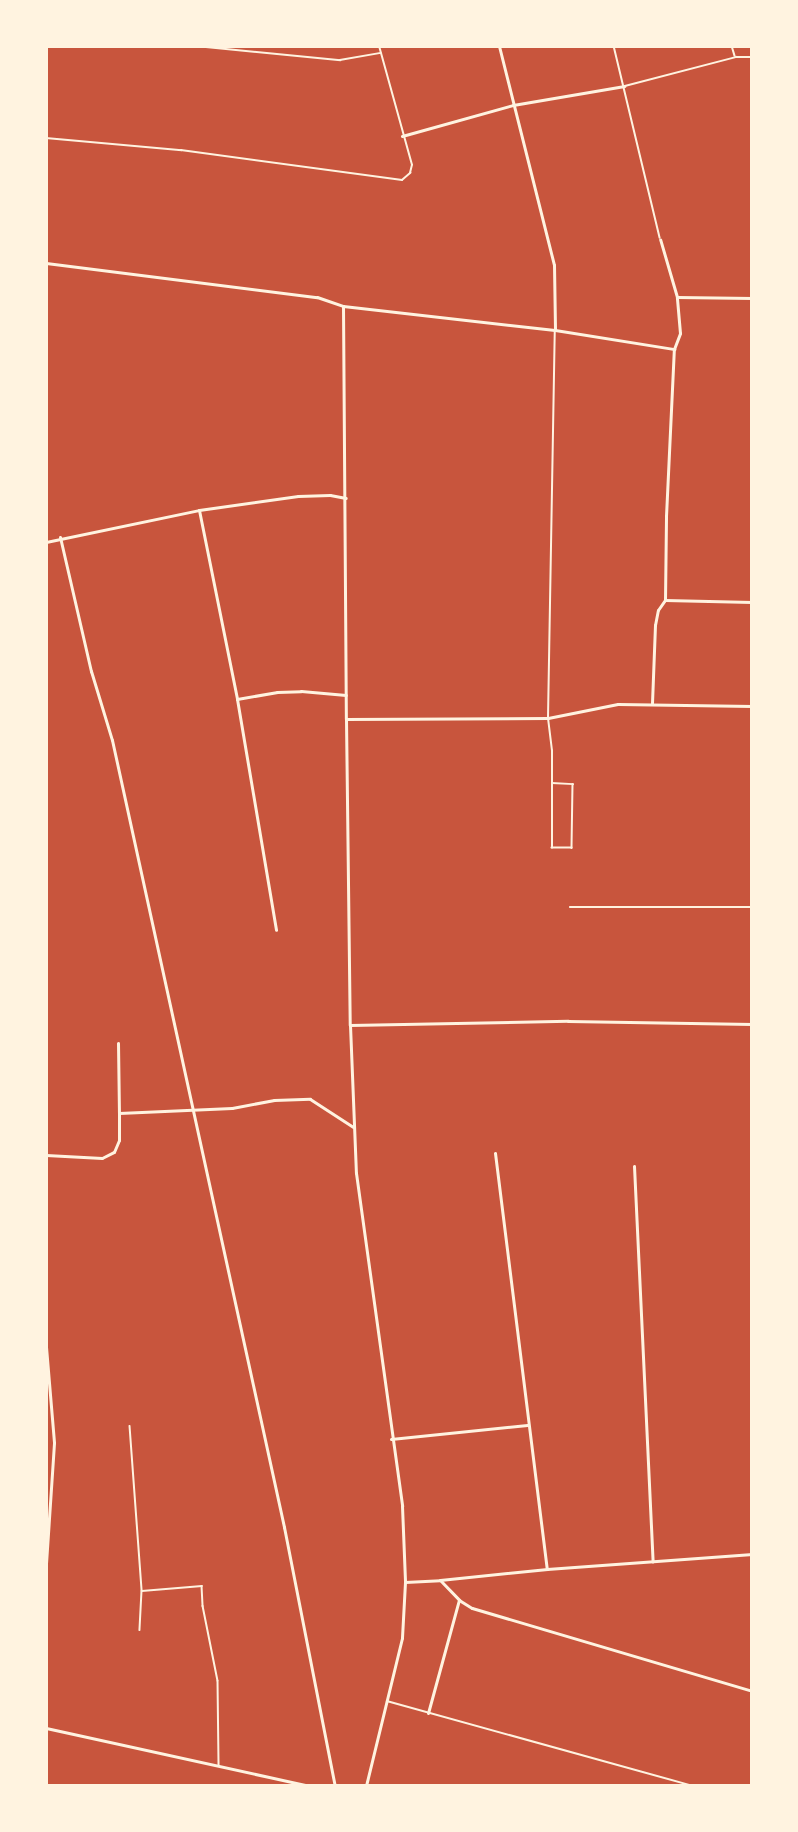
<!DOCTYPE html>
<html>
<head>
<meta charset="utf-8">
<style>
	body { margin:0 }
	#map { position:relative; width:798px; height:1832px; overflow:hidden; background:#c8553d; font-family:"Fira Sans Condensed",sans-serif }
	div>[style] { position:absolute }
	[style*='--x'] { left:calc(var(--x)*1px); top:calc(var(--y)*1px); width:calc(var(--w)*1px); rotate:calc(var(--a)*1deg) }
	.service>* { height:1.5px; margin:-0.75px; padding:0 0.75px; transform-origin:0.75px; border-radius:0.75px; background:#fff3e0 }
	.minor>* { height:3px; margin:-1.5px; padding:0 1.5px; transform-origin:1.5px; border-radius:1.5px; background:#fff3e0 }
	span { translate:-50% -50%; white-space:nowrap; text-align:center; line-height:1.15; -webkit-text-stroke:4.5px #fff3e0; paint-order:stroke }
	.frame { position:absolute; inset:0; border:48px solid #fff3e0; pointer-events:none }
</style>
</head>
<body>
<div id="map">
	<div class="service">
		<div style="--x:196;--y:46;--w:145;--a:5.6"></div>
		<div style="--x:340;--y:60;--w:41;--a:-9.9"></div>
		<div style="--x:614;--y:46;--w:197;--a:76.5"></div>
		<div style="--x:732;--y:46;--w:10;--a:73"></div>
		<div style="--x:625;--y:86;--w:115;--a:-14.6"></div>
		<div style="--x:736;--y:57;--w:16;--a:0"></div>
		<div style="--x:46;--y:138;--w:136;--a:5.1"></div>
		<div style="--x:181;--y:150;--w:223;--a:7.7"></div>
		<div style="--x:402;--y:180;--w:11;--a:-41"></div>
		<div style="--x:410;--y:173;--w:8;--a:-76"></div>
		<div style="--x:412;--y:165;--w:123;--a:-105.5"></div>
		<div style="--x:552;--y:783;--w:21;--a:3"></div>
		<div style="--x:573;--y:784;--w:64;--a:90.9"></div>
		<div style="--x:572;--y:848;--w:20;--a:180"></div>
		<div style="--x:552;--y:848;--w:97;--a:-90"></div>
		<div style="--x:552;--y:751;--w:33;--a:-97"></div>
		<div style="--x:548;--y:718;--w:388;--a:-89"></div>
		<div style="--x:570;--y:907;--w:182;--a:0"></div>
		<div style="--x:130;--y:1426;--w:165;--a:85.8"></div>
		<div style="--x:142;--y:1591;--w:39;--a:93"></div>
		<div style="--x:142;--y:1591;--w:60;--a:-4.8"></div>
		<div style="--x:202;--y:1586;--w:20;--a:87"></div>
		<div style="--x:203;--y:1606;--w:76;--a:78.7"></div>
		<div style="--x:218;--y:1681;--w:84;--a:89.3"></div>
		<div style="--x:387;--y:1701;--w:318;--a:15.5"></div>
	</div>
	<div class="minor">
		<div style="--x:499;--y:46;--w:226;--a:75.9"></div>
		<div style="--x:554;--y:265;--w:65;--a:89.1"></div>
		<div style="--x:402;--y:136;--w:115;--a:-15.6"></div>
		<div style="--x:513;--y:105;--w:113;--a:-9.7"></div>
		<div style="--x:46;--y:263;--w:273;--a:7.2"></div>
		<div style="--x:317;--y:297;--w:28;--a:19"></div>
		<div style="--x:343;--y:306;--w:213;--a:6.5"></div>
		<div style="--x:555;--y:330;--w:121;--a:9.1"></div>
		<div style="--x:677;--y:297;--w:75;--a:0.8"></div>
		<div style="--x:343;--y:306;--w:413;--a:89.6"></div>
		<div style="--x:346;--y:719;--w:306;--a:89.3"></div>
		<div style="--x:350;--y:1025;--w:148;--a:87.7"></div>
		<div style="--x:356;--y:1173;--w:336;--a:82.1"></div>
		<div style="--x:402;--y:1506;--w:76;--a:87.7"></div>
		<div style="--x:405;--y:1582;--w:56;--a:93.1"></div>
		<div style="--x:402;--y:1638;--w:152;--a:103.7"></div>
		<div style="--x:199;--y:510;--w:193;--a:78.6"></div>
		<div style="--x:237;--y:699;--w:234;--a:80.4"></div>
		<div style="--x:60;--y:537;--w:138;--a:77"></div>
		<div style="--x:91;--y:671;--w:72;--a:73.1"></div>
		<div style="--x:112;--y:740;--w:806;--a:77.67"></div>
		<div style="--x:284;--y:1527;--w:264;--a:78.9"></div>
		<div style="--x:46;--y:542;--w:156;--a:-11.8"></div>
		<div style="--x:199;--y:510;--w:100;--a:-8"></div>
		<div style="--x:298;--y:496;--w:32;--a:-2"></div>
		<div style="--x:330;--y:495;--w:16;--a:11"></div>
		<div style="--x:665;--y:600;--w:87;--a:1.3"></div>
		<div style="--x:237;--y:699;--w:41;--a:-9.9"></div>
		<div style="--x:277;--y:692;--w:24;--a:-2"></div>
		<div style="--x:301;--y:691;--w:45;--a:5.1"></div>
		<div style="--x:652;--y:703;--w:78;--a:-87.8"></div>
		<div style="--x:655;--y:625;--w:15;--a:-79"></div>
		<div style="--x:658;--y:610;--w:12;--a:-55"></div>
		<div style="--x:665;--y:600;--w:84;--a:-89.3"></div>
		<div style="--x:666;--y:516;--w:167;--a:-87.3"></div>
		<div style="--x:674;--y:349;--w:17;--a:-69"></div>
		<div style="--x:680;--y:333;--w:36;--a:-95"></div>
		<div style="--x:677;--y:297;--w:60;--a:-106.3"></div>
		<div style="--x:346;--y:719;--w:202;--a:-0.3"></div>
		<div style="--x:548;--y:718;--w:71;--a:-11.3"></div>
		<div style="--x:618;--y:704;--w:134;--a:0.9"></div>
		<div style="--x:350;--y:1025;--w:218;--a:-1.1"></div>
		<div style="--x:568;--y:1021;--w:184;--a:0.9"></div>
		<div style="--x:118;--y:1043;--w:70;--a:89.2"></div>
		<div style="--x:495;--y:1153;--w:419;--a:82.9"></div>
		<div style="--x:46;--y:1155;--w:56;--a:3.1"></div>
		<div style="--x:102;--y:1158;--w:13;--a:-27"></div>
		<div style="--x:114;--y:1152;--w:13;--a:-67"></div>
		<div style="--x:119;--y:1140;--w:27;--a:-90"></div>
		<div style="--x:119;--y:1113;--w:113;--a:-2.5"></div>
		<div style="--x:232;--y:1108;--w:43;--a:-10.8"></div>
		<div style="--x:274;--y:1100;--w:36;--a:-2"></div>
		<div style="--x:310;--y:1099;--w:51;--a:33.1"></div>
		<div style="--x:634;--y:1166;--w:396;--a:87.3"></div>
		<div style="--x:46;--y:1347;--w:96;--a:85.2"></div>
		<div style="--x:54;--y:1443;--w:121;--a:93.8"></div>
		<div style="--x:391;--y:1439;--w:137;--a:-5.9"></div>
		<div style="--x:440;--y:1580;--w:108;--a:-5.9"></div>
		<div style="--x:547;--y:1569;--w:206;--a:-4.2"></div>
		<div style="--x:405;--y:1582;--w:35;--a:-3"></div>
		<div style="--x:440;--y:1580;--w:28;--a:46"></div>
		<div style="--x:459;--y:1600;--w:15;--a:32"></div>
		<div style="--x:472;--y:1608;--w:292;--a:16.5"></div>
		<div style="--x:428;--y:1713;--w:117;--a:-74.7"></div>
		<div style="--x:46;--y:1728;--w:270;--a:12.4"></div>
	</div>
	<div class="frame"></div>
</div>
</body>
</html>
